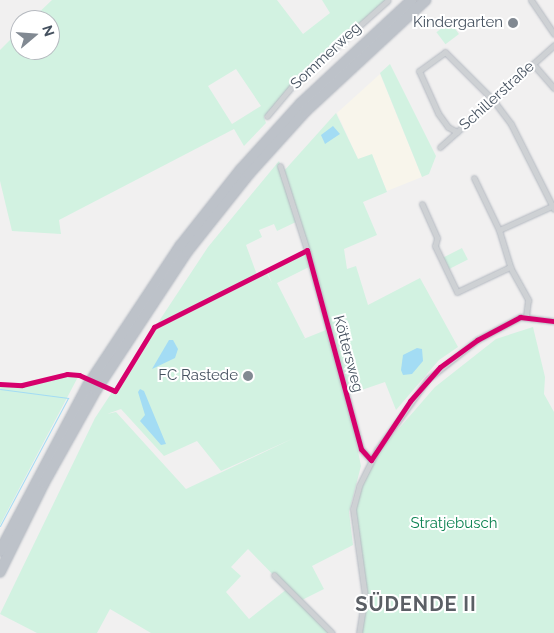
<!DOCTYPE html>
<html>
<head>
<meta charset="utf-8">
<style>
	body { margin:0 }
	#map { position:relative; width:554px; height:633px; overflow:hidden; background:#f1f0f0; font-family:Raleway,sans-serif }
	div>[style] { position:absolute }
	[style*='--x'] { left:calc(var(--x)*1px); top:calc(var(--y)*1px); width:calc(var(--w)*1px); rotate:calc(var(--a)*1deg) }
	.commercial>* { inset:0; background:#f8f5eb }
	.green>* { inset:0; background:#d2f2e1; transform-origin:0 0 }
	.water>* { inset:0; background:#a3dcf4 }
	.stream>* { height:1px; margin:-0.5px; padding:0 0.5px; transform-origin:0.5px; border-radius:0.5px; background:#a3dcf4 }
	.roads { filter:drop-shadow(0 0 1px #b4b9c1) drop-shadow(0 0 1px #b4b9c1) }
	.minor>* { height:5px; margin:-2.5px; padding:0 2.5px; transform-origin:2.5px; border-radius:2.5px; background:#ced1d4 }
	.motorway>* { height:10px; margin:-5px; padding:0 5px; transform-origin:5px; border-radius:5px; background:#bdc2c9 }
	.cycleway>* { height:5px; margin:-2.5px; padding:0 2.5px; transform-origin:2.5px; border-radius:2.5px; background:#d6006c }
	.dots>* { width:14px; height:14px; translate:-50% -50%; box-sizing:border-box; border:2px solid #fff; border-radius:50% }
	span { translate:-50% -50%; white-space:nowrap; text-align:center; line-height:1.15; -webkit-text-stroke:4px #fff; paint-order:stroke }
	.poi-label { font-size:15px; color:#45515f }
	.right { translate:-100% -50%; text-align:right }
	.street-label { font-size:15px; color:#45515f }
	.park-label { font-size:15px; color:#0d8352 }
	.district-label { font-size:20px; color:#5b5f65; font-weight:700; letter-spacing:1px }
	.north { position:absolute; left:10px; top:10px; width:50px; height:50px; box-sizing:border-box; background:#fff; border:1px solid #b5b9bf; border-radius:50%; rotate:72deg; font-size:14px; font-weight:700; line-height:20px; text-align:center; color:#45515f }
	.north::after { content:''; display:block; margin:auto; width:18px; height:22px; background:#818992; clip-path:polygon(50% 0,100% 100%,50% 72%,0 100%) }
</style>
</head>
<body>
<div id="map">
	<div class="commercial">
		<div style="clip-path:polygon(380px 74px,422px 177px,387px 191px,372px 155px,358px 159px,337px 113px)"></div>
	</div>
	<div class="green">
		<div style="clip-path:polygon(evenodd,52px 0,277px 0,303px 34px,330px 13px,322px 0,386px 0,293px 84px,264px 117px,266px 123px,244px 146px,234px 129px,59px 220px,61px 234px,12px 231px,0 181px,0 50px,20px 30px,20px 50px,50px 50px,50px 20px,31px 20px,52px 0,236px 69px,261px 106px,232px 124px,208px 86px,236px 69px)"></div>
		<div style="left:450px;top:22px;width:15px;height:17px;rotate:53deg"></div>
		<div style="clip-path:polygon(390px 64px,436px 156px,429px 174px,422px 177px,380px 73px)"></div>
		<div style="clip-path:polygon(evenodd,336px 113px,358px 159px,372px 154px,387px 192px,363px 202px,377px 235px,344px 249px,347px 269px,356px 266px,368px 305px,420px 278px,458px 347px,439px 360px,396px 410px,385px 382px,350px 394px,311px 266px,277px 283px,305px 338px,301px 340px,326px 330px,345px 388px,361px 466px,349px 512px,353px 545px,312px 566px,324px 589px,300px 601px,332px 633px,151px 633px,110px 609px,97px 633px,37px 633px,0 614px,95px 418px,208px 247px,279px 161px,283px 172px,336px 113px,298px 221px,307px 250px,267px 271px,272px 283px,266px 272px,159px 325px,257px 275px,246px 245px,262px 237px,259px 230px,274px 224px,277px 231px,298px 221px,336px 113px,121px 409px,164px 456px,197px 441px,221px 471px,294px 438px,186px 489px,116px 412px,107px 414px,121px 409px,336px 113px,248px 549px,287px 589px,249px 619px,226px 592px,241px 576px,231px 567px,248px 549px)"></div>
		<div style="left:462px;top:248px;width:13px;height:21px;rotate:63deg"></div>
		<div style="clip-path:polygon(533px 327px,545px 377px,544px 394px,554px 412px,554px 633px,359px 633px,365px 596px,353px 525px,357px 492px,375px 456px,435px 387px,496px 339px)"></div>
		<div style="clip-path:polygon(67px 374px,79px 375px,0 525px,0 384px,22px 385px)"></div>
	</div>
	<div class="water">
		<div style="clip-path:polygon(333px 126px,340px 134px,325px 144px,321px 135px)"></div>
		<div style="clip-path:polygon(169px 340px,173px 340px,178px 349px,175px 358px,152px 369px)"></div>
		<div style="clip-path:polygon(417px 348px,422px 349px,423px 361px,412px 374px,403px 375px,401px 370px,403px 355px)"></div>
		<div style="clip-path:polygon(140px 389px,144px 391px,166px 444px,161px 445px,140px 421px,145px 415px,138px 392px)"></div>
	</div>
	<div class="stream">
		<div style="--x:0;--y:389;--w:69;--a:7.5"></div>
		<div style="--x:68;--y:398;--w:145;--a:118"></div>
	</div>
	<div class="roads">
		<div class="minor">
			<div style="--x:531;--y:0;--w:41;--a:55.9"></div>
			<div style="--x:533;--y:64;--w:32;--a:49"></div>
			<div style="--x:267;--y:116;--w:40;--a:-50"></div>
			<div style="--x:293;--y:85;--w:127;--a:-41.8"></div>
			<div style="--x:457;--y:132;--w:10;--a:-151"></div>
			<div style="--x:448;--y:127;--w:17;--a:-126"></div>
			<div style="--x:438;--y:113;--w:46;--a:-114.3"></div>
			<div style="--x:419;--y:71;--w:32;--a:-36"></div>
			<div style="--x:445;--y:52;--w:68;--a:45"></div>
			<div style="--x:493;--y:100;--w:30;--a:53"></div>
			<div style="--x:511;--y:124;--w:95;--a:63.2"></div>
			<div style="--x:440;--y:147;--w:153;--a:-41.8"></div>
			<div style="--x:280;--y:166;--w:88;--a:72.2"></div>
			<div style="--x:307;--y:250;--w:206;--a:74.8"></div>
			<div style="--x:361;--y:449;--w:15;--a:48"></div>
			<div style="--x:474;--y:178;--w:58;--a:64.3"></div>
			<div style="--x:499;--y:230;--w:39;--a:73"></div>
			<div style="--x:422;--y:204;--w:37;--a:66"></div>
			<div style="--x:437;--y:238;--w:8;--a:104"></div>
			<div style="--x:435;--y:246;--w:51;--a:64.4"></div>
			<div style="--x:457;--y:292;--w:59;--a:-25.3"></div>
			<div style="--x:510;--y:267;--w:38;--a:61"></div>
			<div style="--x:528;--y:300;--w:17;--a:97"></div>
			<div style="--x:499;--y:230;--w:60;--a:-24.4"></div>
			<div style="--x:274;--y:575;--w:82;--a:45"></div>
			<div style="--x:359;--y:633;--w:37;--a:-81"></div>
			<div style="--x:365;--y:596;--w:88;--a:-97.9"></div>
			<div style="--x:353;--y:509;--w:24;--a:-75"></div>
			<div style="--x:359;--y:486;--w:40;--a:-63.4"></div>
			<div style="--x:377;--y:450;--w:87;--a:-54.3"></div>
			<div style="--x:428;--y:379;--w:63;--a:-38.5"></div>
			<div style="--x:477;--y:340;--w:49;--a:-28.1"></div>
			<div style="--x:520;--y:317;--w:34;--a:7"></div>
		</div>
		<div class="motorway">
			<div style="--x:0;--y:551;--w:188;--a:-62.1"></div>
			<div style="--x:88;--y:385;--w:167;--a:-56.5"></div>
			<div style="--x:180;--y:246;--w:98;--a:-51.6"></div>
			<div style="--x:241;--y:169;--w:89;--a:-47.7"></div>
			<div style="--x:301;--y:103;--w:151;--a:-42.9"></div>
			<div style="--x:0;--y:572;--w:99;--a:-63.7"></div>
			<div style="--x:44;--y:483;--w:107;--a:-60.8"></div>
			<div style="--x:96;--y:390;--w:165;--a:-56.6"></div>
			<div style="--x:187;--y:252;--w:100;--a:-51.5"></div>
			<div style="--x:249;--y:174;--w:85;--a:-47.9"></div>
			<div style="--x:306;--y:111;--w:163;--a:-42.8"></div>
		</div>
	</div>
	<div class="cycleway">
		<div style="--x:0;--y:384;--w:22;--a:3"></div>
		<div style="--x:22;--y:385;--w:46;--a:-13.7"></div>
		<div style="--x:67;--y:374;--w:12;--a:5"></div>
		<div style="--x:79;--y:375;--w:39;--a:24"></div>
		<div style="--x:115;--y:391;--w:75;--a:-58.6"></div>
		<div style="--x:154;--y:327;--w:171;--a:-26.7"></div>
		<div style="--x:307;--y:250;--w:206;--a:74.8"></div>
		<div style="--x:361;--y:449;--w:15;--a:48"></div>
		<div style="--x:371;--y:460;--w:71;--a:-56.5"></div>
		<div style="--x:410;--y:401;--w:45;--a:-48.6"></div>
		<div style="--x:440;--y:367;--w:46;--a:-36.1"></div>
		<div style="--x:477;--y:340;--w:49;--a:-28.1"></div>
		<div style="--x:520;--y:317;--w:34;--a:7"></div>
	</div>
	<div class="dots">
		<div style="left:513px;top:23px;background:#818992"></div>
		<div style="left:248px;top:376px;background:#818992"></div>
	</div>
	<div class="poi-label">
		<span class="right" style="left:503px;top:23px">Kindergarten</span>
		<span class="right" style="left:238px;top:376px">FC Rastede</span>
	</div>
	<div class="street-label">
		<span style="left:326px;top:56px;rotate:-43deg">Sommerweg</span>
		<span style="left:497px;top:96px;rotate:-42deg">Schillerstraße</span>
		<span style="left:348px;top:354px;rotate:75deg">Köttersweg</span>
	</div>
	<div class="park-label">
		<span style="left:454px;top:524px">Stratjebusch</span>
	</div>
	<div class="district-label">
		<span style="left:416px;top:604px">SÜDENDE II</span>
	</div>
	<div class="north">N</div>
</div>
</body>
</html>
